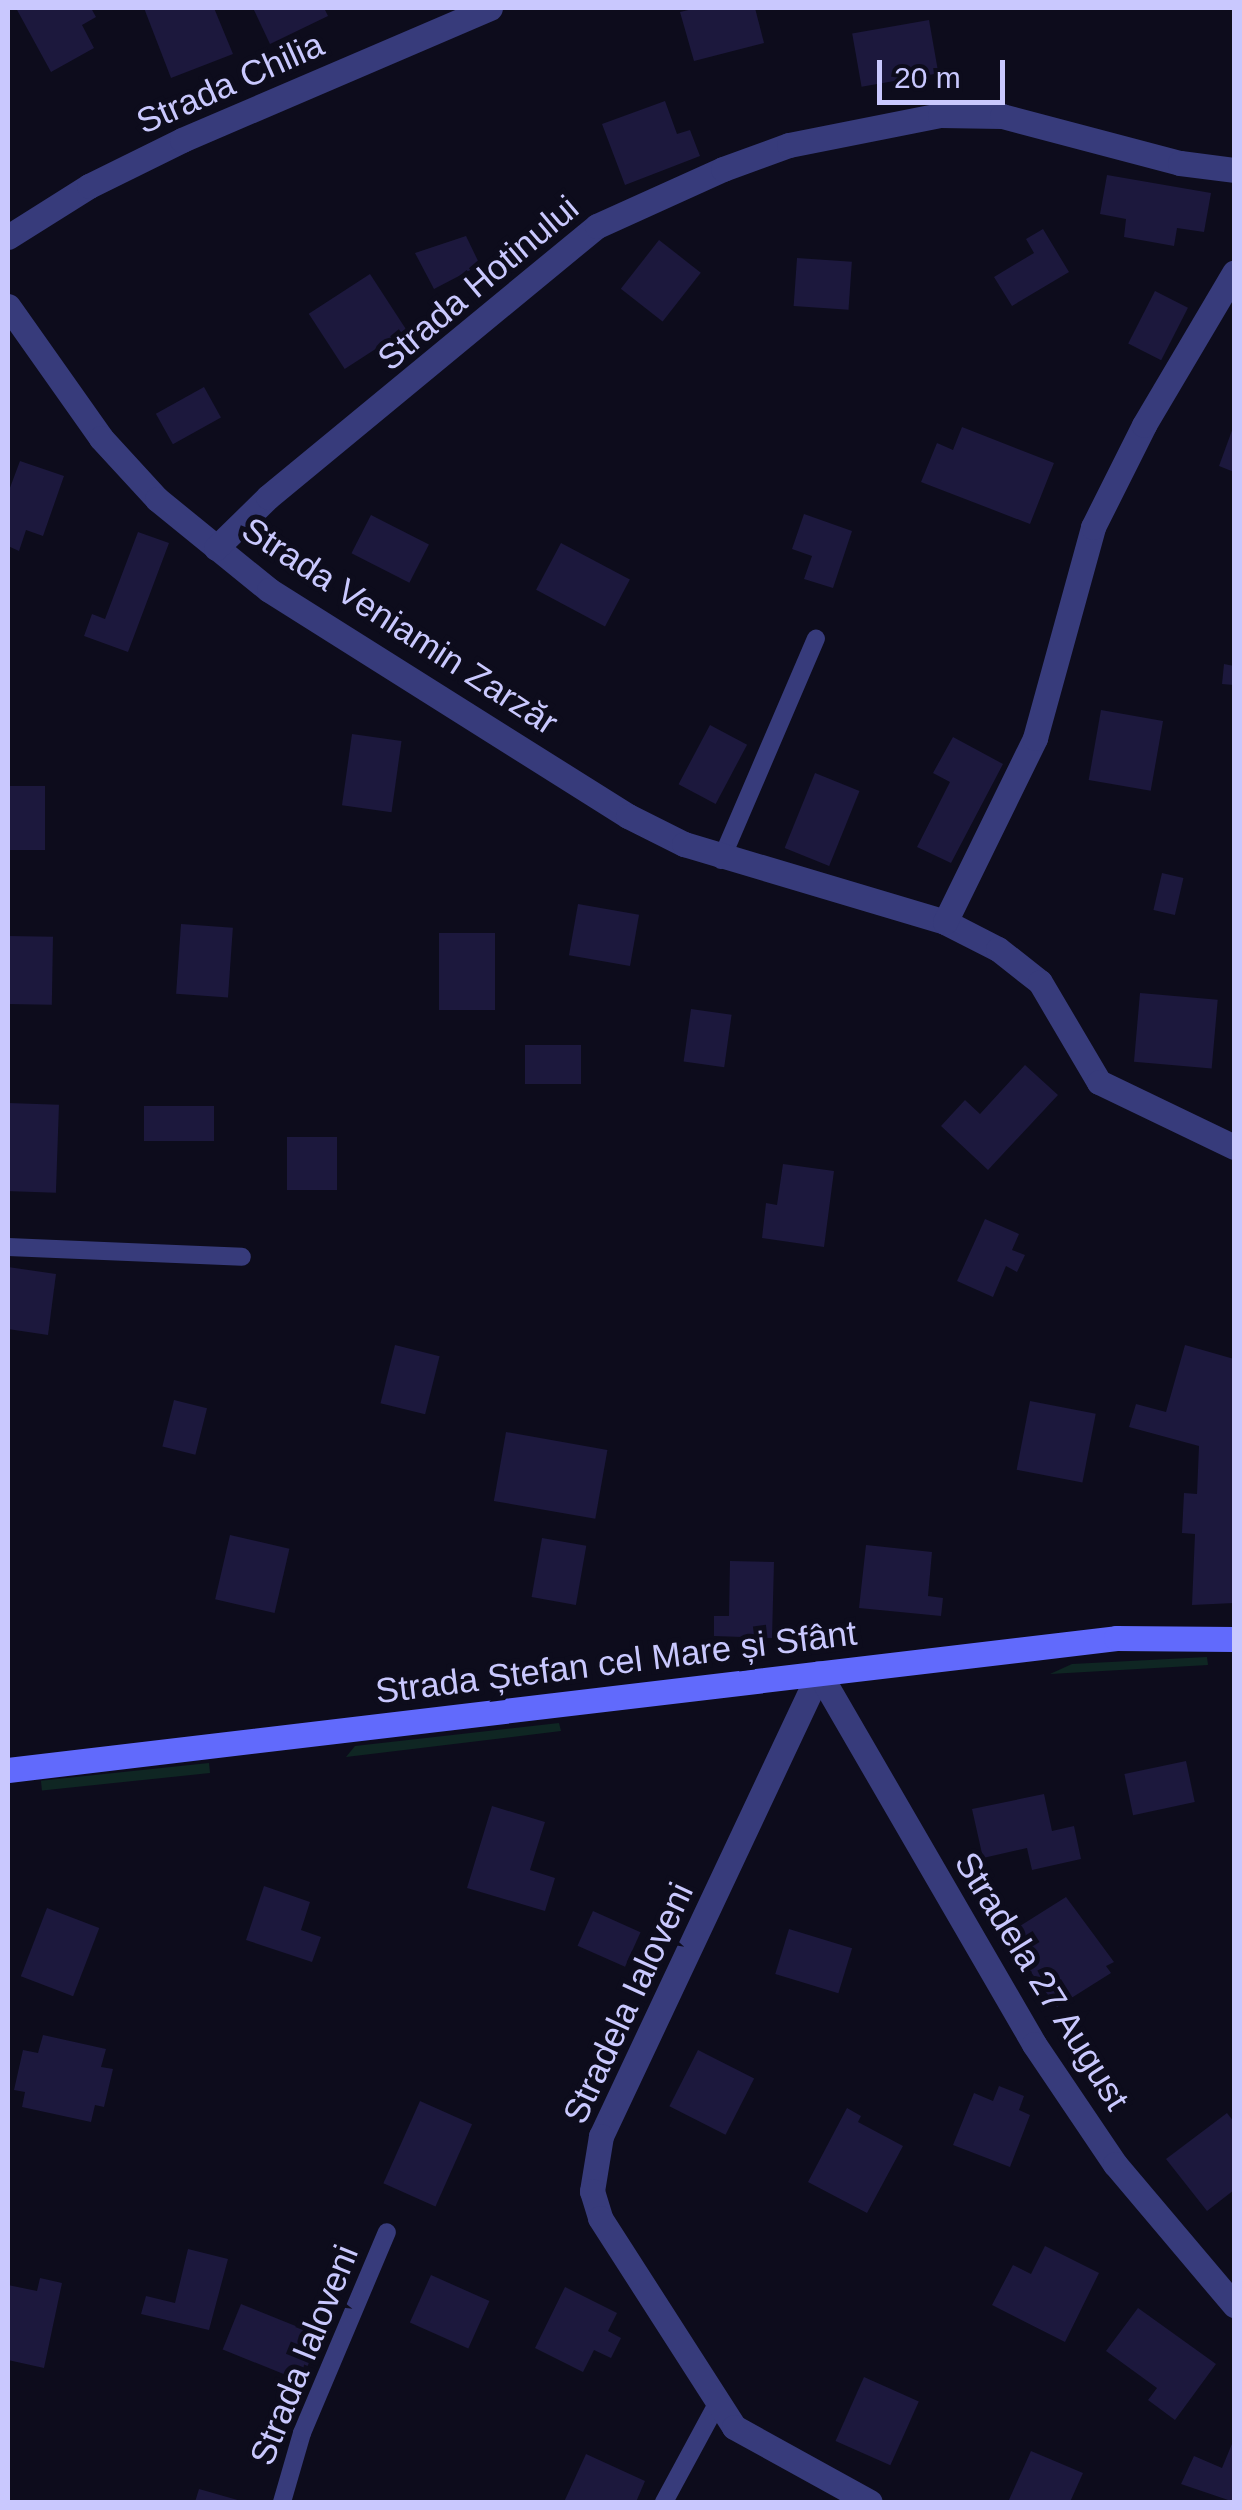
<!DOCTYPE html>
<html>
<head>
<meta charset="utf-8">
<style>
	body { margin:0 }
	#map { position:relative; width:1242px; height:2510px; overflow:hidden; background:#0d0c1c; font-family:Helvetica,sans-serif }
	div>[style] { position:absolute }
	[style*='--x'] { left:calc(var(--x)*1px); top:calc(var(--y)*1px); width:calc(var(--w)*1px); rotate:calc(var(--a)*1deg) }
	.green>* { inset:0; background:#0f2623; transform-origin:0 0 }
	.building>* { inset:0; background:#1c183d; transform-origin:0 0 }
	.lane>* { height:18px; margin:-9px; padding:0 9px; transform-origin:9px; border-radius:9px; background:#373b7b }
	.street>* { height:25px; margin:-12.5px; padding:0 12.5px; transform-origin:12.5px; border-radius:12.5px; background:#373b7b }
	.secondary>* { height:25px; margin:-12.5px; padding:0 12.5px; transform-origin:12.5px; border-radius:12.5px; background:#616afc }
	span { translate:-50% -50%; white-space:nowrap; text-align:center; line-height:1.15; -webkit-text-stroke:10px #0d0c1c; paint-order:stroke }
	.street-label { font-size:35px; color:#c9c8fe }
	.frame { position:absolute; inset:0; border:10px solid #c9c8fe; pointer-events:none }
	.scale { position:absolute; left:877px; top:60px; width:128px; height:45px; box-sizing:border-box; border:5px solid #c9c8fe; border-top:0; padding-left:12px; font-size:30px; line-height:35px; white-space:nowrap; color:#c9c8fe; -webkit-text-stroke:8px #0d0c1c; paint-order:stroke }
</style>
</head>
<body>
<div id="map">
	<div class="green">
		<div style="clip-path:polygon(1207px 1657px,1208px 1665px,1050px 1674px,1072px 1664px)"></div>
		<div style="clip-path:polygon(559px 1723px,561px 1731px,346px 1757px,355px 1746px)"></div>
		<div style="left:209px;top:1763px;width:10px;height:169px;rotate:84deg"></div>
	</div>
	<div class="building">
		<div style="clip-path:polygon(16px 8px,91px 8px,96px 17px,82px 25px,94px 48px,51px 72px)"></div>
		<div style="clip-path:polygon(144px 8px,214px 8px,233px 54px,171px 78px)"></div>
		<div style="clip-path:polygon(253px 8px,324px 8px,328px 16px,270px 44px)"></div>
		<div style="clip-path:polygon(697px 8px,755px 8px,764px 43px,694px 61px,680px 12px)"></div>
		<div style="left:929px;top:20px;width:54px;height:78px;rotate:80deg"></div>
		<div style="clip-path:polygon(665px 101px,677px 134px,690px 130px,700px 156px,625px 185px,602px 124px)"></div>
		<div style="clip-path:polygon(1107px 175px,1211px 193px,1204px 232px,1177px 228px,1174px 246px,1124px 237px,1126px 219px,1100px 214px)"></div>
		<div style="clip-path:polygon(1043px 229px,1069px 272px,1012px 306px,994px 277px,1034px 253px,1026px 239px)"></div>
		<div style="clip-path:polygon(466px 236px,480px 265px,434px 289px,415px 253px)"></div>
		<div style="left:659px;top:240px;width:53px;height:62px;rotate:38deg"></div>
		<div style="left:797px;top:258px;width:55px;height:48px;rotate:4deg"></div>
		<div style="left:370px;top:274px;width:66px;height:73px;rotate:57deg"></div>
		<div style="left:1155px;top:291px;width:37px;height:59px;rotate:27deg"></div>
		<div style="left:204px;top:387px;width:35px;height:55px;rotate:61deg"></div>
		<div style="clip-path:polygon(1234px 425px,1234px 472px,1219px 466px)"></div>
		<div style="clip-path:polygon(962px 427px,1054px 463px,1030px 524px,921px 482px,937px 443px,953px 450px)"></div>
		<div style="clip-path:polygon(20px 461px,64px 476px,43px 536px,26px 530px,19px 551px,8px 546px,8px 493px)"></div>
		<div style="clip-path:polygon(804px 514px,852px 531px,833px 588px,804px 579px,812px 556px,792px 549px)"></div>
		<div style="left:371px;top:515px;width:65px;height:43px;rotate:27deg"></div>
		<div style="clip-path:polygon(138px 532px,169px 543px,128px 652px,84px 636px,92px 614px,105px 619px)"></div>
		<div style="left:561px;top:543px;width:78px;height:53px;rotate:28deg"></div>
		<div style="clip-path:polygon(1224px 664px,1234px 666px,1234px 685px,1222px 684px)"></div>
		<div style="left:1101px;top:710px;width:63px;height:71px;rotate:10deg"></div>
		<div style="left:710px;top:725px;width:42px;height:67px;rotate:28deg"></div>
		<div style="left:352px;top:734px;width:50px;height:72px;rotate:8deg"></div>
		<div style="clip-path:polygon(953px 737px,1003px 764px,951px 863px,917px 847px,950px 782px,933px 773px)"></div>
		<div style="left:815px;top:773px;width:48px;height:81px;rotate:22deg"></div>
		<div style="left:8px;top:786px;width:37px;height:64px"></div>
		<div style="left:1162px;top:873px;width:22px;height:38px;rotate:13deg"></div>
		<div style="left:578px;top:904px;width:62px;height:52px;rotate:10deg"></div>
		<div style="left:181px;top:924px;width:52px;height:70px;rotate:4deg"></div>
		<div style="left:439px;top:933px;width:56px;height:77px"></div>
		<div style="left:8px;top:936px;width:45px;height:68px;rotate:1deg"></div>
		<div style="left:1140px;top:993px;width:78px;height:69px;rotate:5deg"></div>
		<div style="left:691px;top:1009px;width:41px;height:53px;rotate:8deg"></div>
		<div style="left:525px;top:1045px;width:56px;height:39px"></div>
		<div style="clip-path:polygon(1025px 1065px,1058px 1095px,988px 1170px,941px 1126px,965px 1100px,980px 1114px)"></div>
		<div style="left:8px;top:1103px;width:51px;height:88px;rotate:2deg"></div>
		<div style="left:144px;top:1106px;width:70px;height:35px"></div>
		<div style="left:287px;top:1137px;width:50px;height:53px"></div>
		<div style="clip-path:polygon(783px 1164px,834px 1171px,824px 1247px,762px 1238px,766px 1203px,777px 1205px)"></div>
		<div style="clip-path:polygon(985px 1219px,1019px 1234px,1012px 1250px,1025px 1255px,1017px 1272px,1006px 1266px,993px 1297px,957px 1281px)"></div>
		<div style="clip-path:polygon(8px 1267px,56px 1274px,48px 1335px,8px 1329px)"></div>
		<div style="left:395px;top:1345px;width:46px;height:60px;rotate:14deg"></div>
		<div style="clip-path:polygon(1185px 1345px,1234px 1359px,1234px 1603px,1192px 1605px,1195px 1534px,1182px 1533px,1184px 1493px,1197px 1494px,1199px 1446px,1129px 1427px,1136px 1404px,1166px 1412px)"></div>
		<div style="left:174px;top:1400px;width:34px;height:48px;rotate:14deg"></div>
		<div style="left:1030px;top:1401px;width:67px;height:70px;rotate:11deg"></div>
		<div style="left:506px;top:1432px;width:103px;height:70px;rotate:10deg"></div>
		<div style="left:230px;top:1535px;width:61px;height:66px;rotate:13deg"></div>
		<div style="left:542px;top:1538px;width:45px;height:60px;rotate:10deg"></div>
		<div style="clip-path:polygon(866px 1545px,932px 1552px,928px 1596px,943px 1598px,941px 1616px,859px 1608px)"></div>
		<div style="clip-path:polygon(730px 1561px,774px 1562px,772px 1638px,714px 1636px,714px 1616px,729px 1616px)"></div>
		<div style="left:1186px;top:1761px;width:42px;height:63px;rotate:78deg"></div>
		<div style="clip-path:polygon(1044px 1794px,1052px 1831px,1074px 1826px,1081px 1859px,1032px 1870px,1027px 1848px,983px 1858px,972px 1809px)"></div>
		<div style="clip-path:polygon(492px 1806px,545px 1822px,530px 1870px,555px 1878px,545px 1911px,467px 1888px)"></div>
		<div style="clip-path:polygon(264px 1886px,310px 1902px,301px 1930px,321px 1937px,312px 1962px,246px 1940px)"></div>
		<div style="clip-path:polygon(1066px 1897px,1114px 1962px,1106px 1966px,1111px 1973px,1057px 2007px,1004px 1936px)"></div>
		<div style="left:47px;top:1908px;width:56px;height:73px;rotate:21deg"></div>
		<div style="left:593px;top:1911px;width:52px;height:38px;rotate:24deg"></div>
		<div style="left:789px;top:1929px;width:66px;height:47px;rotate:17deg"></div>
		<div style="clip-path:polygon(43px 2035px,106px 2049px,101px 2067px,113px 2069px,104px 2107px,95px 2105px,91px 2122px,22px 2107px,25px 2092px,14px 2090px,23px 2050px,38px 2053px)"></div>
		<div style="left:698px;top:2050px;width:63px;height:63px;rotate:27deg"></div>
		<div style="clip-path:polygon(999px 2086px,1024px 2096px,1019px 2110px,1030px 2115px,1010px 2167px,953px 2145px,974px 2093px,993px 2101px)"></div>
		<div style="left:420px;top:2101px;width:57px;height:90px;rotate:24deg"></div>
		<div style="clip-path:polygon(847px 2108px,861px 2116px,858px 2122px,903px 2146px,867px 2213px,808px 2182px)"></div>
		<div style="clip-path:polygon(1227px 2113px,1234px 2122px,1234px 2190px,1207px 2211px,1166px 2159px)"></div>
		<div style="clip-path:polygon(1045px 2246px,1099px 2273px,1065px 2342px,992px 2305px,1013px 2265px,1031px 2274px)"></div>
		<div style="clip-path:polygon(188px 2249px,228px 2259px,209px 2330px,141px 2314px,146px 2296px,175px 2303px)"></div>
		<div style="left:431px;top:2275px;width:64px;height:52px;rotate:24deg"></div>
		<div style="clip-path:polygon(40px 2278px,62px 2283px,44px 2368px,8px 2360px,8px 2285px,37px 2291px)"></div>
		<div style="clip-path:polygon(565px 2287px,617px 2313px,608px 2331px,621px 2338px,611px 2358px,594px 2350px,583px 2372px,535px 2348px)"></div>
		<div style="left:241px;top:2304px;width:85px;height:49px;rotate:22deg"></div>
		<div style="clip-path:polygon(1138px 2308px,1216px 2364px,1175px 2420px,1148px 2400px,1157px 2388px,1106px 2351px)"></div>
		<div style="left:864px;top:2377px;width:60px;height:70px;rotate:24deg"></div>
		<div style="clip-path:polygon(1234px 2439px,1234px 2502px,1181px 2484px,1194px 2456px,1222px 2468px)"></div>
		<div style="clip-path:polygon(1031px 2451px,1083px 2473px,1070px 2502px,1008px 2502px)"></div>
		<div style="clip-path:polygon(586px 2454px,645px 2481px,636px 2502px,564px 2502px)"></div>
		<div style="clip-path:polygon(199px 2489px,241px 2501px,241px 2502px,195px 2502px)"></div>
	</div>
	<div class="lane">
		<div style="--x:721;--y:860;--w:241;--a:-66.8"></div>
		<div style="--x:8;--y:1247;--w:234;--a:2.4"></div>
		<div style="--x:282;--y:2502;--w:72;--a:-73.8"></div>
		<div style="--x:302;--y:2433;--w:218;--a:-67.1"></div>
		<div style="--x:664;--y:2502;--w:109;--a:-61.6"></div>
	</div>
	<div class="street">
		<div style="--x:8;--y:237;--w:96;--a:-32.2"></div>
		<div style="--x:89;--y:186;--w:104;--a:-26.3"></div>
		<div style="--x:182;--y:140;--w:335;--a:-23.2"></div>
		<div style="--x:8;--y:306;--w:161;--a:54.8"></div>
		<div style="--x:101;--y:438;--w:83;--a:47.4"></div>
		<div style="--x:157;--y:499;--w:144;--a:39.1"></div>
		<div style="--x:269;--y:590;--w:424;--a:32.2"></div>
		<div style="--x:628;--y:816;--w:63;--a:26.6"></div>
		<div style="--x:684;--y:844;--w:272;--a:16.6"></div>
		<div style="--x:945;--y:922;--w:59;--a:27"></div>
		<div style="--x:998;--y:949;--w:53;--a:38.2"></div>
		<div style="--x:1040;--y:982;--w:116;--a:59.5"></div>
		<div style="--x:1099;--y:1082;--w:150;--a:25.7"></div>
		<div style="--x:216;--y:548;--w:73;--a:-44.4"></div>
		<div style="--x:268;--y:497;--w:426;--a:-39.5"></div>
		<div style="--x:597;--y:226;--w:138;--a:-24.3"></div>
		<div style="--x:723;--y:169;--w:70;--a:-20"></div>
		<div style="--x:789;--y:145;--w:154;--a:-11.2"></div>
		<div style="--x:940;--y:115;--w:62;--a:0.9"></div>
		<div style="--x:1002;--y:116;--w:184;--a:14.8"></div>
		<div style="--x:1180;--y:163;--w:54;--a:7.4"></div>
		<div style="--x:945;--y:922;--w:205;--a:-63.9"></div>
		<div style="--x:1035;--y:738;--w:219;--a:-74.6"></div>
		<div style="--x:1093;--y:527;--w:114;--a:-63.4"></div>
		<div style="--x:1144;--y:425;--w:177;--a:-59.4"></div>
		<div style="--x:819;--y:1673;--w:512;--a:115.21"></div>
		<div style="--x:601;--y:2136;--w:56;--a:99.3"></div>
		<div style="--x:592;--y:2191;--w:28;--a:73"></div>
		<div style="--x:600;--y:2218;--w:248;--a:57.3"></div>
		<div style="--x:734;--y:2427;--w:155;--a:28.9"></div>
		<div style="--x:819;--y:1673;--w:429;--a:59.9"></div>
		<div style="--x:1034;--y:2044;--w:145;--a:56"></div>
		<div style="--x:1115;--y:2164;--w:185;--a:49.8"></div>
	</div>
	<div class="secondary">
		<div style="--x:8;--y:1770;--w:1116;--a:-6.79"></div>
		<div style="--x:1116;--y:1638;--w:118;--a:0.5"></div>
	</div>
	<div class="street-label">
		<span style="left:230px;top:83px;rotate:-24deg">Strada Chilia</span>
		<span style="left:478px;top:283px;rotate:-40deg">Strada Hotinului</span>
		<span style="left:400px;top:626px;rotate:33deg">Strada Veniamin Zarzăr</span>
		<span style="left:616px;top:1662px;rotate:-7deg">Strada Ștefan cel Mare și Sfânt</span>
		<span style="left:1042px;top:1981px;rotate:58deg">Stradela 27 August</span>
		<span style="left:628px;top:2003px;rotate:-65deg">Stradela Ialoveni</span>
		<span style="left:304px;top:2355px;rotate:-68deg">Strada Ialoveni</span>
	</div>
	<div class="frame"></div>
	<div class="scale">20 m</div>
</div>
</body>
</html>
